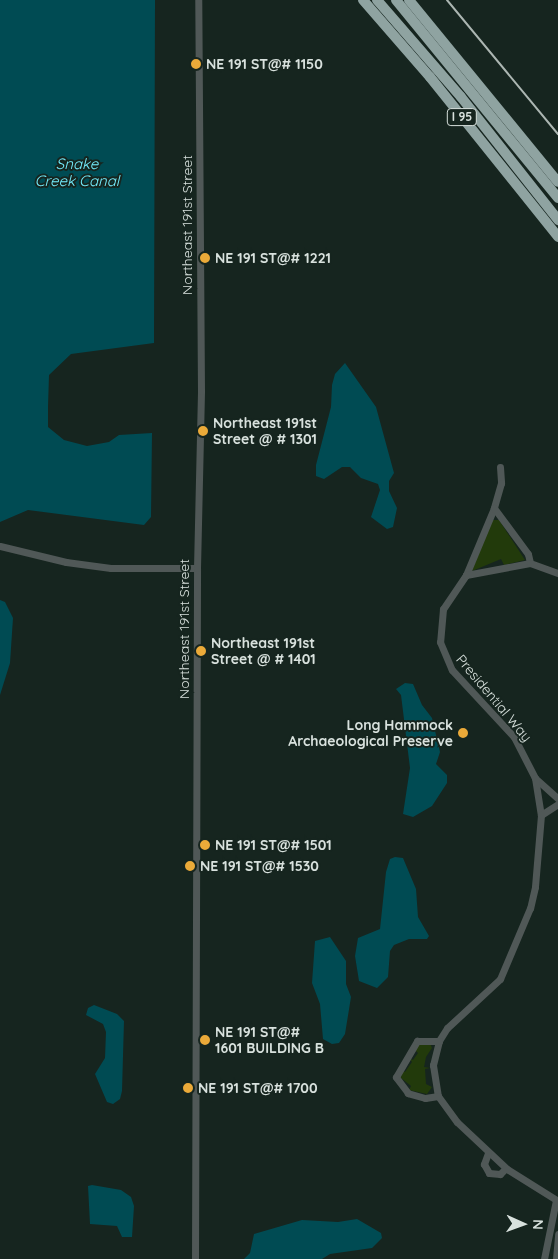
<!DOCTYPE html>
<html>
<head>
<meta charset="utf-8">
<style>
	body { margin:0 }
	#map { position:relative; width:558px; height:1259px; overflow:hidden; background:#16251f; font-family:Quicksand,sans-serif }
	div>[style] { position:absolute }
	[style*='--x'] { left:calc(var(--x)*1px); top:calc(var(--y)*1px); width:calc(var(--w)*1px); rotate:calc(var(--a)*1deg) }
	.green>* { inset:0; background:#223a0b }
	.water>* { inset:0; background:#004b53 }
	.minor>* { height:7px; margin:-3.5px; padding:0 3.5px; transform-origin:3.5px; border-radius:3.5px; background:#505857 }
	.highway>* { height:10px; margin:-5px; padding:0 5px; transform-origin:5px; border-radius:5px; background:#8fa3a1 }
	.rail>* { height:2px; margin:-1px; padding:0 1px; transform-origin:1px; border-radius:1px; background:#acb6b2 }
	.dots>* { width:14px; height:14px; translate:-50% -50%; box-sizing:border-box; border:2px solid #16251f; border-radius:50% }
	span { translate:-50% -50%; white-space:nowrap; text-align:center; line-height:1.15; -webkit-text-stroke:4px #16251f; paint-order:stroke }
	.shield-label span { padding:1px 4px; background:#16251f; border:1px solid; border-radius:4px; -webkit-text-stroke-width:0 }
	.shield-label { font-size:12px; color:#d8e1dd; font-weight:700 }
	.poi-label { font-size:14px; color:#d8e1dd; font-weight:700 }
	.left { translate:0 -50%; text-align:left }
	.right { translate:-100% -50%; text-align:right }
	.street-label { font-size:14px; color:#d8e1dd }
	.water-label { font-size:15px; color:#74edfd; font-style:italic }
	.north { position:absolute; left:498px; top:1199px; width:50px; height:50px; -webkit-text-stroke:4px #16251f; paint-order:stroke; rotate:92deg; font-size:14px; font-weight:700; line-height:20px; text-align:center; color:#d8e1dd }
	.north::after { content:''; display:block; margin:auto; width:18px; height:22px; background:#d8e1dd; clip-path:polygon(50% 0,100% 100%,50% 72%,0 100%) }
</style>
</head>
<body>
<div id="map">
	<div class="green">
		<div style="clip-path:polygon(492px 520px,499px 520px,525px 560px,504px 565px,501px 559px,472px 571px)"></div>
		<div style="clip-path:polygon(419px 1043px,430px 1043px,432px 1048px,426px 1057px,424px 1067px,430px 1068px,425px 1069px,426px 1084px,432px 1087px,427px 1094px,409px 1090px,411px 1086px,401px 1078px,402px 1070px,405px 1072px,412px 1062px,409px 1058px,413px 1060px,418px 1053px,415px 1050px)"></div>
	</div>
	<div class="water">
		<div style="clip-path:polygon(0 0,155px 0,154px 343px,71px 354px,49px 375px,48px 407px,48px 427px,64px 440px,87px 446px,109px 442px,119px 435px,152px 433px,151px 517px,144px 525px,28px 510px,0 522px)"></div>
		<div style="clip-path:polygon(345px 363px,376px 407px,394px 473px,389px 481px,389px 491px,397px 508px,393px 527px,387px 529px,371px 517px,380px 490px,378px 484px,361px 478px,350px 467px,342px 467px,324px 479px,316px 476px,316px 465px,331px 407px,332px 385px,335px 374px)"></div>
		<div style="clip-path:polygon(0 600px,5px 602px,13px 618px,10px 663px,0 695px)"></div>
		<div style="clip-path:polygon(405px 683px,413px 684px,422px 705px,432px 718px,440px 752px,436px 764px,447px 775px,447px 783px,432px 806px,413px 817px,403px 814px,410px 768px,401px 695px,396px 689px)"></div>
		<div style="clip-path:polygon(395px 857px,403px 858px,416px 889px,418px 917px,429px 936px,427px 939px,409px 939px,394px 945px,390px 951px,388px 977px,377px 988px,359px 981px,355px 956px,358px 938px,380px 929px,386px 872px,390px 859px)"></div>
		<div style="clip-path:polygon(330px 937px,346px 961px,346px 984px,351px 997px,345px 1034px,339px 1043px,332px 1044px,323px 1039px,320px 1004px,312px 983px,315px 941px)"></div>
		<div style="clip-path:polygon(94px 1005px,117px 1014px,124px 1021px,122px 1091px,120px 1099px,113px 1104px,107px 1102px,95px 1074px,105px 1058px,106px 1032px,103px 1024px,86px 1015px,88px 1008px)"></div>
		<div style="clip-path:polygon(92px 1185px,121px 1190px,131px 1197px,134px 1206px,132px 1237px,122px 1237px,117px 1226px,90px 1224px,88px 1186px)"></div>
		<div style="clip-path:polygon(357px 1219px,381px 1233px,382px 1238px,372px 1248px,330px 1254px,322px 1259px,244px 1259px,250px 1253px,254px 1234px,302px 1220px,338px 1222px)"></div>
	</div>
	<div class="minor">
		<div style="--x:500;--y:467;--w:16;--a:86"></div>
		<div style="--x:501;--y:483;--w:26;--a:106"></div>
		<div style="--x:494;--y:508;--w:73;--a:112.7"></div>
		<div style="--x:466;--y:575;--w:41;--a:124.1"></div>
		<div style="--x:443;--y:609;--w:33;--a:95"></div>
		<div style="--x:440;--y:642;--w:30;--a:67"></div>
		<div style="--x:452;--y:670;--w:91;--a:47.2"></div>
		<div style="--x:514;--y:737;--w:46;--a:62.9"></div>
		<div style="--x:535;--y:778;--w:31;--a:42"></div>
		<div style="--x:494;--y:508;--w:57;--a:53.5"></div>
		<div style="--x:528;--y:554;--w:9;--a:77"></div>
		<div style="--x:0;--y:546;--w:68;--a:13.6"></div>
		<div style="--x:66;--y:562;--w:45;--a:7.6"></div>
		<div style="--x:111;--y:568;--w:86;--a:0"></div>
		<div style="--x:466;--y:575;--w:65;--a:-10.6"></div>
		<div style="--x:530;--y:563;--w:30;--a:20"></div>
		<div style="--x:535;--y:778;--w:37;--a:81"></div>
		<div style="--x:541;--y:815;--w:72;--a:94.8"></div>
		<div style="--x:535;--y:887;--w:22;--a:103"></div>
		<div style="--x:530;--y:908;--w:77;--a:112.9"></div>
		<div style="--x:500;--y:979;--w:72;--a:137.2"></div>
		<div style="--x:447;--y:1028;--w:15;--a:122"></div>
		<div style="--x:439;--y:1041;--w:25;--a:104"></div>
		<div style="--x:433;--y:1065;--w:31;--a:81"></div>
		<div style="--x:438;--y:1096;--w:32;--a:54"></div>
		<div style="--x:457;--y:1122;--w:69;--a:43.2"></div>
		<div style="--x:507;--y:1169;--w:60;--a:32.1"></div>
		<div style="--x:541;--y:815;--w:20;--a:-33"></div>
		<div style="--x:438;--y:1096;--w:13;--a:171"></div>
		<div style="--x:425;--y:1098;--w:18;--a:-164"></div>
		<div style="--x:408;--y:1093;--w:20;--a:-127"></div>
		<div style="--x:396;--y:1077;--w:42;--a:-59.7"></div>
		<div style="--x:417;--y:1041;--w:22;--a:0"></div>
		<div style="--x:488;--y:1153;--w:12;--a:110"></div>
		<div style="--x:484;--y:1164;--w:10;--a:61"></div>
		<div style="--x:489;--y:1173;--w:11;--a:5"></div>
		<div style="--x:500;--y:1174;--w:8;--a:-45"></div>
		<div style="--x:195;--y:1259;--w:691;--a:-89.83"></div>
		<div style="--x:197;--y:568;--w:177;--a:-88.7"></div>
		<div style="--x:201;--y:391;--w:391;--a:-90.4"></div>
		<div style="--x:544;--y:1259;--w:60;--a:-78.5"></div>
		<div style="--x:556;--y:1259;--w:25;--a:-85"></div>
	</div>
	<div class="highway">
		<div style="--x:363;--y:0;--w:102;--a:49"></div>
		<div style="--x:430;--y:77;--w:205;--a:51.3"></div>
		<div style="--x:377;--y:0;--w:128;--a:49.1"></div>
		<div style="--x:461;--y:97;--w:157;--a:51.7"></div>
		<div style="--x:396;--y:0;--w:256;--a:50.7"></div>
		<div style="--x:409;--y:0;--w:235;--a:50.7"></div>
	</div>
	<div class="rail">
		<div style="--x:447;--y:0;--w:174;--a:50.4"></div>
	</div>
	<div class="dots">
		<div style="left:196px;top:64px;background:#ebaa39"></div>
		<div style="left:205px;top:258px;background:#ebaa39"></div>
		<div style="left:203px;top:431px;background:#ebaa39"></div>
		<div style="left:201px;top:651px;background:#ebaa39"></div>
		<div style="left:463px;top:733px;background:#ebaa39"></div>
		<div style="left:205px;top:845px;background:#ebaa39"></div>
		<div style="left:190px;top:866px;background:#ebaa39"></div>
		<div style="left:205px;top:1040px;background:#ebaa39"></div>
		<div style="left:188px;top:1088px;background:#ebaa39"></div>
	</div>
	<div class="shield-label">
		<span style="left:462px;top:117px">I 95</span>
	</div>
	<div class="poi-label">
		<span class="left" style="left:206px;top:64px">NE 191 ST@# 1150</span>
		<span class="left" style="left:215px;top:258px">NE 191 ST@# 1221</span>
		<span class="left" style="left:213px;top:431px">Northeast 191st<br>Street @ # 1301</span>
		<span class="left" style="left:211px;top:651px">Northeast 191st<br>Street @ # 1401</span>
		<span class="right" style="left:453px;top:733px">Long Hammock<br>Archaeological Preserve</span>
		<span class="left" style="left:215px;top:845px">NE 191 ST@# 1501</span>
		<span class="left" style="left:200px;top:866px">NE 191 ST@# 1530</span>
		<span class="left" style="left:215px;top:1040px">NE 191 ST@#<br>1601 BUILDING B</span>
		<span class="left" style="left:198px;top:1088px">NE 191 ST@# 1700</span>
	</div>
	<div class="street-label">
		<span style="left:187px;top:225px;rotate:-90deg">Northeast 191st Street</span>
		<span style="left:184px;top:629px;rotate:-90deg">Northeast 191st Street</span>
		<span style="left:494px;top:698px;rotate:50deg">Presidential Way</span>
	</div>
	<div class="water-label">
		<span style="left:77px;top:172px">Snake<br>Creek Canal</span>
	</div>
	<div class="north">N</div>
</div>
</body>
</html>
